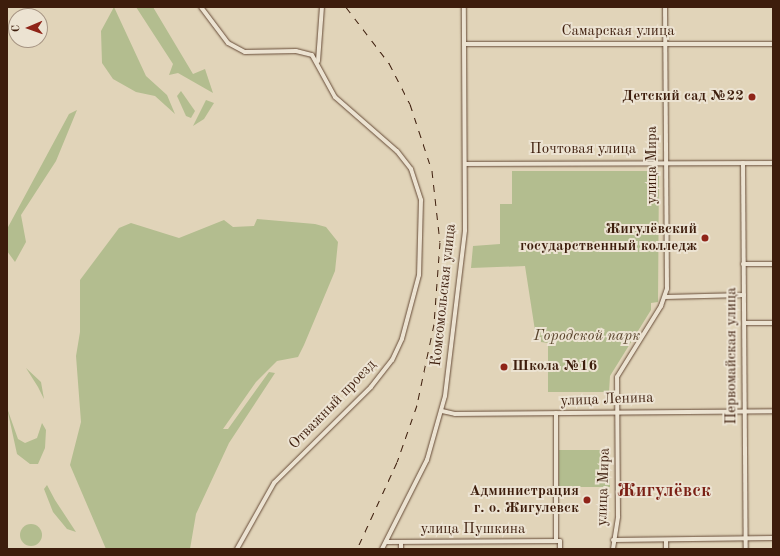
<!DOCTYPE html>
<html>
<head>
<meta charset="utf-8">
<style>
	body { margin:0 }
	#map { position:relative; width:780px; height:556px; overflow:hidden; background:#e1d4b9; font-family:"Old Standard TT",serif }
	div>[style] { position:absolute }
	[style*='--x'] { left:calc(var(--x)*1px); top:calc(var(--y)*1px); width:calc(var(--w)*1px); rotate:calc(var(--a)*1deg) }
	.green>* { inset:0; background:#b3bd8f; transform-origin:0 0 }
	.round { border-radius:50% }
	.roads { filter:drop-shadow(0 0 1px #664b37) drop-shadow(0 0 1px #664b37) }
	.minor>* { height:4px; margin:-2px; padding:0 2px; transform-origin:2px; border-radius:2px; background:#ece3d2 }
	.rail>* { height:1px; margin-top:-0.5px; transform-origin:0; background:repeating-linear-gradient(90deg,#3d1d0c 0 7px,transparent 0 14px) }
	.dots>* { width:11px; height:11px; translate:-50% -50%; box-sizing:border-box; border:2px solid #ece3d2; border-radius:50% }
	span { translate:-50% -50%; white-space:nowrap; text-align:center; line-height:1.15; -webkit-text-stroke:4px #ece3d2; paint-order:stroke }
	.street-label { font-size:15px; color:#3d1d0c }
	.poi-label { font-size:15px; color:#3d1d0c; font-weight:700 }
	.right { translate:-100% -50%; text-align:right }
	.left { translate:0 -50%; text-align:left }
	.park-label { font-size:15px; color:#5a452d; font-style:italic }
	.district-label { font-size:19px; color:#7a1f14; font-weight:700 }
	.frame { position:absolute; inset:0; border:8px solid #3d1d0c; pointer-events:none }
	.north { position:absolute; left:8px; top:8px; width:40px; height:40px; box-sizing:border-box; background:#ece3d2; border:1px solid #a69483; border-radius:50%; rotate:268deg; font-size:11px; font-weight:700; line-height:16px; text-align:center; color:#3d1d0c }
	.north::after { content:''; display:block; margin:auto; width:14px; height:18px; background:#8f2418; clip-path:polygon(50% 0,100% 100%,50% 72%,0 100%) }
</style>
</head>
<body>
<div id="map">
	<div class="green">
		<div style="clip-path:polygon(114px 7px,146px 76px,167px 95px,175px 114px,155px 96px,136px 92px,113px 79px,102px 63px,101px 31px)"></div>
		<div style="clip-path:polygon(136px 7px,153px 7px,193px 74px,205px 69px,213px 93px,178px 73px,169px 75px,173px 64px)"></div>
		<div style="clip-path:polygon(181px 91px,195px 111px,191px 118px,186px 116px,177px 96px)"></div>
		<div style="clip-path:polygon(206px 100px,214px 103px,204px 119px,193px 126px)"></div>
		<div style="clip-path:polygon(77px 110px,56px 161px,21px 215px,26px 242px,15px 262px,7px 251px,7px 229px,69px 114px)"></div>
		<div style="clip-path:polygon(512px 171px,659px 171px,658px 302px,651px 303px,651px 310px,610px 376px,609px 392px,548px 392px,548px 343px,541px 342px,541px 337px,536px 337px,525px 266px,471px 268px,473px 246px,500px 244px,500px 204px,512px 204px)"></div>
		<div style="clip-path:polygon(257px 219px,315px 224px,326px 227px,338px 242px,335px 271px,304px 345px,298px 357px,277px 361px,256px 382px,223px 429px,228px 429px,269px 372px,275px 373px,229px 443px,196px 514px,190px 549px,106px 549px,70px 465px,81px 422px,76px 356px,80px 332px,80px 280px,119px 228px,131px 223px,179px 238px,224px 220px,233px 227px,254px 226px)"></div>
		<div style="clip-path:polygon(26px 368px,41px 382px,44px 399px,38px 387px)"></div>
		<div style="clip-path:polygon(7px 408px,18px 439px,25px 443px,37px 438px,42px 423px,46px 430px,45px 448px,38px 464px,30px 464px,17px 454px)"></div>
		<div style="left:559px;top:450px;width:51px;height:37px"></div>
		<div style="clip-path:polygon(47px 485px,55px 500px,76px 532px,67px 529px,53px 512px,44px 489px)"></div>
		<div class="round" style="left:20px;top:524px;width:22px;height:22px"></div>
	</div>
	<div class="roads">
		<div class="minor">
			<div style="--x:201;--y:7;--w:45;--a:53.1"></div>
			<div style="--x:228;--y:43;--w:19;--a:28"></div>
			<div style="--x:245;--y:52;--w:51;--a:-1.1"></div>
			<div style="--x:296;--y:51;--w:16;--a:14"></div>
			<div style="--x:312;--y:55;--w:48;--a:61.3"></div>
			<div style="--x:335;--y:97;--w:82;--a:41.1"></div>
			<div style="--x:397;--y:151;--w:23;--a:52"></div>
			<div style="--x:411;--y:169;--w:33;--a:72"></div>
			<div style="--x:421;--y:200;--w:75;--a:91.5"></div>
			<div style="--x:419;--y:275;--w:66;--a:104.9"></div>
			<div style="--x:402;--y:339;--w:23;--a:115"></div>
			<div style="--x:392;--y:360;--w:34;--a:128"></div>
			<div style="--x:371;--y:387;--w:136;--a:135.3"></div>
			<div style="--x:274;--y:483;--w:76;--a:119.3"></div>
			<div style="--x:464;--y:44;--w:309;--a:0"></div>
			<div style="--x:318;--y:61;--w:54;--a:-85.8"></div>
			<div style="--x:743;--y:163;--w:386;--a:89.6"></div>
			<div style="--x:465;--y:164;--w:308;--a:-0.2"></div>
			<div style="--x:743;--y:264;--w:30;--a:0"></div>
			<div style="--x:665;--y:297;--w:79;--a:-1.5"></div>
			<div style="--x:745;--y:323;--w:28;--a:0"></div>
			<div style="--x:442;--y:411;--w:13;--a:13"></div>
			<div style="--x:455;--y:414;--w:318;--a:-0.5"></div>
			<div style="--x:556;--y:413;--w:128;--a:90"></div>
			<div style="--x:613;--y:540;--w:160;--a:-0.7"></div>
			<div style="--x:666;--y:540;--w:9;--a:90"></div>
			<div style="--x:386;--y:542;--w:174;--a:-0.3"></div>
			<div style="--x:560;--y:541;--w:8;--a:90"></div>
			<div style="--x:401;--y:542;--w:7;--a:90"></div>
			<div style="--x:382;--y:549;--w:100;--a:-63.2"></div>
			<div style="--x:427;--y:460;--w:66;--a:-74.3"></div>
			<div style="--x:445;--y:396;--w:167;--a:-83.1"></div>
			<div style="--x:465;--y:230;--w:223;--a:-90.3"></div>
			<div style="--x:613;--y:549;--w:33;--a:-81"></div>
			<div style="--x:618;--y:516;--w:139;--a:-90.4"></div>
			<div style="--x:617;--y:377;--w:84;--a:-58.2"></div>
			<div style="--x:661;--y:306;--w:18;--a:-71"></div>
			<div style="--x:667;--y:289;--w:282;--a:-90.4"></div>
		</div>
	</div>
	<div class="rail">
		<div style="--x:346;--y:7;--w:71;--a:52.5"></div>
		<div style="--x:389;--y:63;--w:46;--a:62.9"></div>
		<div style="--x:410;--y:104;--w:71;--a:71.8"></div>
		<div style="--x:432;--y:171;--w:71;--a:83.6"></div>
		<div style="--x:440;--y:242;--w:82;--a:94.2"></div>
		<div style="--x:434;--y:324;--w:83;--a:101.9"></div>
		<div style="--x:417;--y:405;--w:60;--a:109.3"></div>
		<div style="--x:397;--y:462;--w:96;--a:114.7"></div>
	</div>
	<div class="dots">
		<div style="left:752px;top:97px;background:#8f2418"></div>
		<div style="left:705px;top:238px;background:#8f2418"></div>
		<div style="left:504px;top:367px;background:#8f2418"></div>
		<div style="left:587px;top:500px;background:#8f2418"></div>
	</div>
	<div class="street-label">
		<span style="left:618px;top:32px">Самарская улица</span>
		<span style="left:583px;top:150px">Почтовая улица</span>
		<span style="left:653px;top:165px;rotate:-90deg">улица Мира</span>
		<span style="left:444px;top:295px;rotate:-84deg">Комсомольская улица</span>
		<span style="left:732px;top:356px;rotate:-90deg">Первомайская улица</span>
		<span style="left:607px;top:400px;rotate:-2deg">улица Ленина</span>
		<span style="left:333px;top:405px;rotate:-46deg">Отважный проезд</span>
		<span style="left:604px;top:487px;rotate:-88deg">улица Мира</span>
		<span style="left:473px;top:530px">улица Пушкина</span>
	</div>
	<div class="poi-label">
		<span class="right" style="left:744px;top:97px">Детский сад №22</span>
		<span class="right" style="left:697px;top:238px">Жигулёвский<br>государственный колледж</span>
		<span class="left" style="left:512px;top:367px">Школа №16</span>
		<span class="right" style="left:579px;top:500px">Администрация<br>г. о. Жигулевск</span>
	</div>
	<div class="park-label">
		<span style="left:587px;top:337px">Городской парк</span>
	</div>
	<div class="district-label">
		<span style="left:664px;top:492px">Жигулёвск</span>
	</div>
	<div class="frame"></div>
	<div class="north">С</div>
</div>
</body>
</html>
